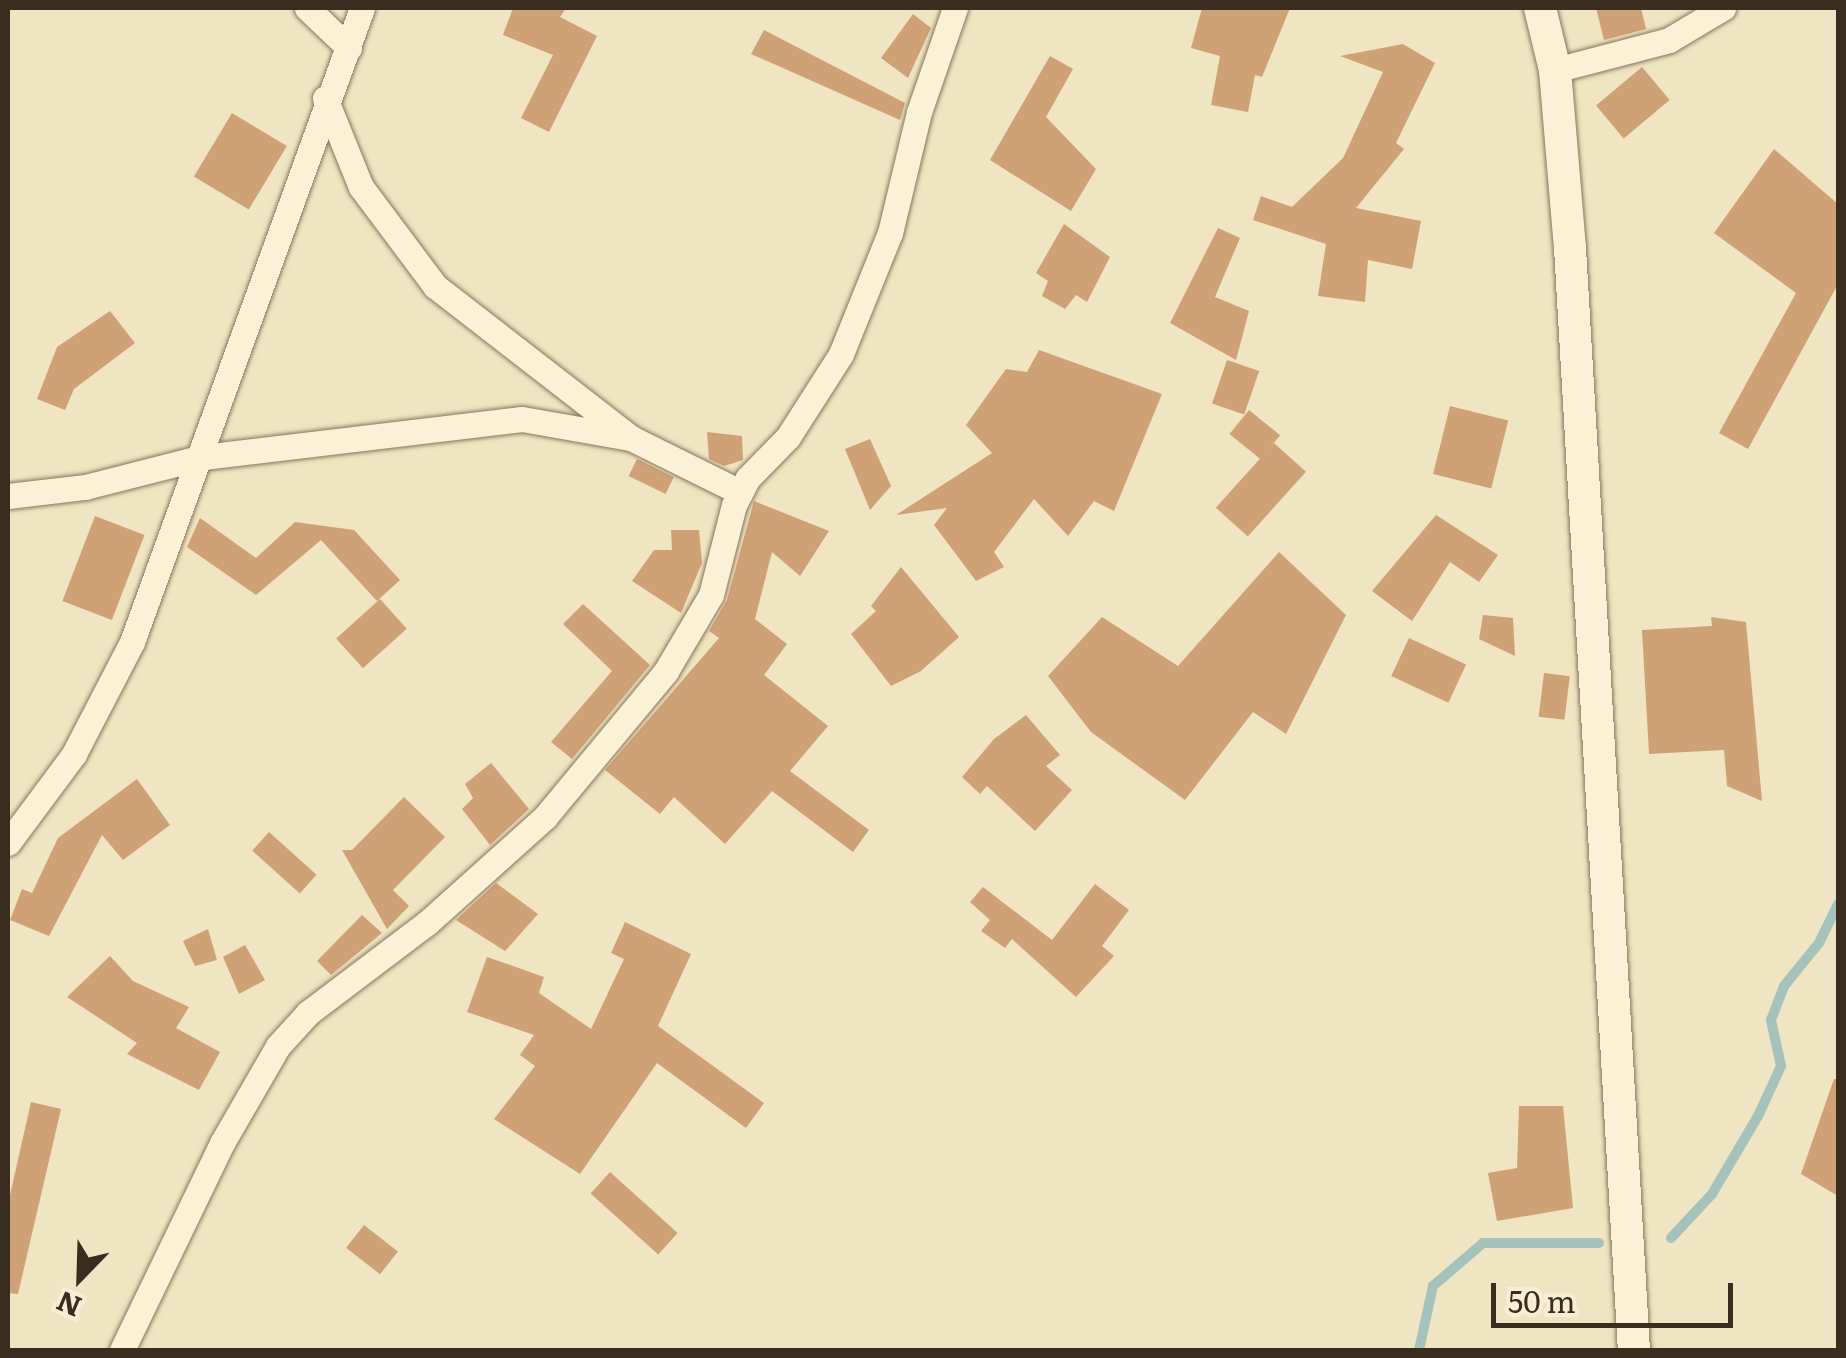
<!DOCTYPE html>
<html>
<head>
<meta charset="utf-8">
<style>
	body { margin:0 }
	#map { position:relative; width:1846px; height:1358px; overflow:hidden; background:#efe5c3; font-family:Literata,serif }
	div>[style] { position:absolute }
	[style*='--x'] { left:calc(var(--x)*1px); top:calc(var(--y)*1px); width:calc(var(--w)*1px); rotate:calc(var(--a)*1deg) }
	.stream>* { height:10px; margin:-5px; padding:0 5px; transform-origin:5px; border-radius:5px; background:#a5c2bb }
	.building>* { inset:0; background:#cfa177; transform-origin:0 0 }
	.roads { filter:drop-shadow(0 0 2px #8a7659) drop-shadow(0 0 2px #8a7659) }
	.minor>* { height:25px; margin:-12.5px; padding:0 12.5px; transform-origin:12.5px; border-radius:12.5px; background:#faf1d6 }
	.tertiary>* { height:32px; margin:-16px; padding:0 16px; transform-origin:16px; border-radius:16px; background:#faf1d6 }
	span { translate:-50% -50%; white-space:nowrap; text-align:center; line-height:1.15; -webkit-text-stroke:10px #f7eed3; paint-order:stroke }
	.frame { position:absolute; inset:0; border:10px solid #3a2d1e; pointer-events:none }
	.north { position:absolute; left:30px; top:1228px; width:100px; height:100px; -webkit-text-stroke:8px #f7eed3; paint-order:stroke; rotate:203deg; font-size:28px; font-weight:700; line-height:40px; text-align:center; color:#3a2d1e }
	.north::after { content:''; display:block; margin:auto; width:35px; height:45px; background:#3a2d1e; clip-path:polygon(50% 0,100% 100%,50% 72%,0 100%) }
	.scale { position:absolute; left:1491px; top:1283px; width:242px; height:45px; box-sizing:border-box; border:5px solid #3a2d1e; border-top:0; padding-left:12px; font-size:30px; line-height:35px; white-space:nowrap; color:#3a2d1e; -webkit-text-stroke:8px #f7eed3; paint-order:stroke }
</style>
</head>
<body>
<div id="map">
	<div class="stream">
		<div style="--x:1671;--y:1238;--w:60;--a:-47"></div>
		<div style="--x:1712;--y:1194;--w:91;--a:-59.5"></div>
		<div style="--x:1758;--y:1116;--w:55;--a:-65.3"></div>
		<div style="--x:1781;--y:1066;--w:47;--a:-102.3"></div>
		<div style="--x:1771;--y:1020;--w:36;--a:-69"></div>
		<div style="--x:1784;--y:986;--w:55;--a:-50.9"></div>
		<div style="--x:1819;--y:943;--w:43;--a:-64"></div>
		<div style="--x:1419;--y:1350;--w:66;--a:-77.7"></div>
		<div style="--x:1433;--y:1286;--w:66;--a:-40.7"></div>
		<div style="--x:1483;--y:1243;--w:116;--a:0"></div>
	</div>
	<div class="building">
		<div style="clip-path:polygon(513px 8px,566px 8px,560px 17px,597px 36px,549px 132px,521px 118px,553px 55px,503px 35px)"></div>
		<div style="clip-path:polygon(1202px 8px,1290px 8px,1262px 77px,1255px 75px,1248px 112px,1211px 105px,1220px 56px,1191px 48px)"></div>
		<div style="clip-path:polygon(1596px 8px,1641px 8px,1646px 29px,1604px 40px)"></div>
		<div style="clip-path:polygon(913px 14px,931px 28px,908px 78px,881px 58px)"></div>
		<div style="clip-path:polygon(764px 30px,905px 103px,900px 120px,751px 54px)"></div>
		<div style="clip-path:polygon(1403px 44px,1435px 63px,1396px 143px,1404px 149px,1356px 208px,1421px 221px,1412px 269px,1368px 260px,1365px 302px,1318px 296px,1326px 244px,1253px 220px,1261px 196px,1292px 207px,1343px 158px,1383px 72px,1340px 56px)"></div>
		<div style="clip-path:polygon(1050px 56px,1073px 69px,1046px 117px,1096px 169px,1071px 211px,990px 160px)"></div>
		<div style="left:1642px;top:67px;width:43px;height:60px;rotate:50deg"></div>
		<div style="left:232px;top:113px;width:64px;height:74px;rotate:31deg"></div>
		<div style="clip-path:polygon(1774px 149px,1838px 204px,1838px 284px,1748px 449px,1719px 433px,1796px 293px,1714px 233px)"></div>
		<div style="clip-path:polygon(1064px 224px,1110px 257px,1087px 302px,1076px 295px,1065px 309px,1042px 296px,1048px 281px,1036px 273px)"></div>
		<div style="clip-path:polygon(1218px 228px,1240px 238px,1215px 297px,1249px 311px,1236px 360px,1170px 323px)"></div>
		<div style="clip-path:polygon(110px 311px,135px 343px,74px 389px,65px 410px,37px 399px,57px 347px)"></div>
		<div style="clip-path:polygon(1039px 350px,1162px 394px,1114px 511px,1094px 501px,1068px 536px,1034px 499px,994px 552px,1004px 567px,976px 581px,934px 525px,947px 508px,896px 515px,992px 453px,966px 425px,1006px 369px,1027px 372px)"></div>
		<div style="left:1227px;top:360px;width:34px;height:46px;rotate:19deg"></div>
		<div style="left:1450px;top:406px;width:60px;height:70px;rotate:14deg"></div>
		<div style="left:1249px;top:410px;width:40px;height:31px;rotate:39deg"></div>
		<div style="clip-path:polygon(707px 432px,742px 436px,743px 460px,724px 466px,709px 459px)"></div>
		<div style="clip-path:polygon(870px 439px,891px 486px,870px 510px,845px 449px)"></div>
		<div style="left:1274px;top:443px;width:43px;height:87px;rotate:42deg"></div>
		<div style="left:637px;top:459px;width:41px;height:19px;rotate:26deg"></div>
		<div style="clip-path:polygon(754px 501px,829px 531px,800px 576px,772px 552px,755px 619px,787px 644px,764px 675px,828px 726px,790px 771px,869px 830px,853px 852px,772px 791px,725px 844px,674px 797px,660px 814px,605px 770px,719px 638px,709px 631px,727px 600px)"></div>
		<div style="clip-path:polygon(1436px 515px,1498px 555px,1479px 582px,1450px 562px,1412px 621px,1372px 591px)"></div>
		<div style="left:95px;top:516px;width:53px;height:91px;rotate:21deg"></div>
		<div style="clip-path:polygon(200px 518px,256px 558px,295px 522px,354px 530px,400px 580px,377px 601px,321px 540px,256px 595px,187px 547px)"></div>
		<div style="clip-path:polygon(671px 530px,699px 530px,702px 563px,681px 613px,632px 581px,654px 550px,672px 550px)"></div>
		<div style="clip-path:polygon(1279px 552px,1346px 615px,1286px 734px,1253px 712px,1185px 800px,1091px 732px,1048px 676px,1102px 617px,1178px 666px)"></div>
		<div style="clip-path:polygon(901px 567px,959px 637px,921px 671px,891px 686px,851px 634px,876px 611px,871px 606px)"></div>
		<div style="left:380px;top:599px;width:40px;height:59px;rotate:48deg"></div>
		<div style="clip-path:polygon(583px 604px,650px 665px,572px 759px,551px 742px,612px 671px,563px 624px)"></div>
		<div style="clip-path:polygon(1483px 615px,1513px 618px,1515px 656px,1479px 639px)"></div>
		<div style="clip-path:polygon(1711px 617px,1746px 622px,1762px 801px,1727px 786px,1724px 750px,1649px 754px,1642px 630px,1712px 626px)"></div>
		<div style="left:1409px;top:638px;width:63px;height:42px;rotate:25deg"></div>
		<div style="left:1544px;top:673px;width:26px;height:44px;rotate:7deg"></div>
		<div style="clip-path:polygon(1026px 715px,1060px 755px,1046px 766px,1072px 790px,1035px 831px,987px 786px,980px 794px,962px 777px,994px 739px)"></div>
		<div style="clip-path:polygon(491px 763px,529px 809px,490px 845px,462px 809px,473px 798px,465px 784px)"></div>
		<div style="clip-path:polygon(137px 779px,170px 825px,123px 860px,102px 835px,49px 936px,10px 920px,22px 889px,32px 893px,58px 838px)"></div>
		<div style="clip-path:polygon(404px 797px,445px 837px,393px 890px,409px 906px,387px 929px,342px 850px,352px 850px)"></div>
		<div style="left:269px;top:832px;width:64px;height:25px;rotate:42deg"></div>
		<div style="clip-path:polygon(496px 883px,538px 914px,505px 951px,456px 920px)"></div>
		<div style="clip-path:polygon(1095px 884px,1129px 910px,1102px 946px,1114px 956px,1076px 997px,1012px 939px,1005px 948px,981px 931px,990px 920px,970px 902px,983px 887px,1052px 940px)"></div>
		<div style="clip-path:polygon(362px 915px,382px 933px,331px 975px,317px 961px)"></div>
		<div style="clip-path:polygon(625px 922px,691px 954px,658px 1026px,764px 1103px,746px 1128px,657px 1063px,580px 1174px,494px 1119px,535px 1066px,520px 1055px,534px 1035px,467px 1012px,487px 957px,544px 977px,539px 993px,591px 1029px,624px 959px,611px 953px)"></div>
		<div style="clip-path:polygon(208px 929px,217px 960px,195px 966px,183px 941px)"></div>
		<div style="clip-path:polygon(245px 945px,265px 980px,239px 994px,223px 957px)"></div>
		<div style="clip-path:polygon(110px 956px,133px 981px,189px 1007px,176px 1028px,220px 1052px,199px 1090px,127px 1054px,137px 1043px,67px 997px)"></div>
		<div style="clip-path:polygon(1834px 1079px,1838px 1079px,1838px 1196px,1801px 1174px)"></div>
		<div style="clip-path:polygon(31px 1102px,61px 1109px,18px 1294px,8px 1293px,8px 1204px)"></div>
		<div style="clip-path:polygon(1519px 1106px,1563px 1106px,1573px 1208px,1497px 1221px,1488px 1173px,1517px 1168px)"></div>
		<div style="left:610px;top:1172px;width:91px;height:29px;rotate:42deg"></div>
		<div style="left:364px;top:1225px;width:43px;height:29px;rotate:38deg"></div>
	</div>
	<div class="roads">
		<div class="minor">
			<div style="--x:307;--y:8;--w:58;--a:43.6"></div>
			<div style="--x:1555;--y:70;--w:118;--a:-14.7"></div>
			<div style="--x:1669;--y:40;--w:63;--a:-30.7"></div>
			<div style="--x:325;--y:98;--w:96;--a:68"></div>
			<div style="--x:361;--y:187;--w:124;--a:53.2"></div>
			<div style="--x:435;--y:286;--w:248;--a:37.8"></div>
			<div style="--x:631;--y:438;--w:122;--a:26.4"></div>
			<div style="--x:8;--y:496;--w:78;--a:-6.7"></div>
			<div style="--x:85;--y:487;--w:122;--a:-14.3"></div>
			<div style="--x:203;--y:457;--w:321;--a:-6.8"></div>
			<div style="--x:522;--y:419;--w:111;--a:9.9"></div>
			<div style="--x:8;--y:843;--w:111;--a:-53.4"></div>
			<div style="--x:74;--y:754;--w:126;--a:-62.6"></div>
			<div style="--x:132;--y:642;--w:674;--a:-70.06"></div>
			<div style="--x:122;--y:1350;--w:230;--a:-64.2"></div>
			<div style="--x:222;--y:1143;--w:112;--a:-60"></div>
			<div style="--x:278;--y:1046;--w:45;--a:-47.7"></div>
			<div style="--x:308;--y:1013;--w:149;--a:-37.1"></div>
			<div style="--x:427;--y:923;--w:159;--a:-41.9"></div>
			<div style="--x:545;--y:817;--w:190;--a:-50.3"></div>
			<div style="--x:666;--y:671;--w:88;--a:-59.4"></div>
			<div style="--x:711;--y:595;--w:93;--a:-75.7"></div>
			<div style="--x:734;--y:505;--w:30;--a:-63"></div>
			<div style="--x:748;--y:478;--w:57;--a:-45.7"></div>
			<div style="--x:788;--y:437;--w:98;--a:-57.4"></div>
			<div style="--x:841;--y:354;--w:131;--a:-68"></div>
			<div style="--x:890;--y:233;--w:124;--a:-76.5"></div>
			<div style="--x:919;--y:112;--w:110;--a:-70.9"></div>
		</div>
		<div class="tertiary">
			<div style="--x:1540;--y:8;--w:64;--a:76.4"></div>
			<div style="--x:1555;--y:70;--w:179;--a:85.2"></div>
			<div style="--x:1570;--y:248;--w:1104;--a:86.68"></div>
		</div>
	</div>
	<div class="frame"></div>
	<div class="north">N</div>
	<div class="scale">50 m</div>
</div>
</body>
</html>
